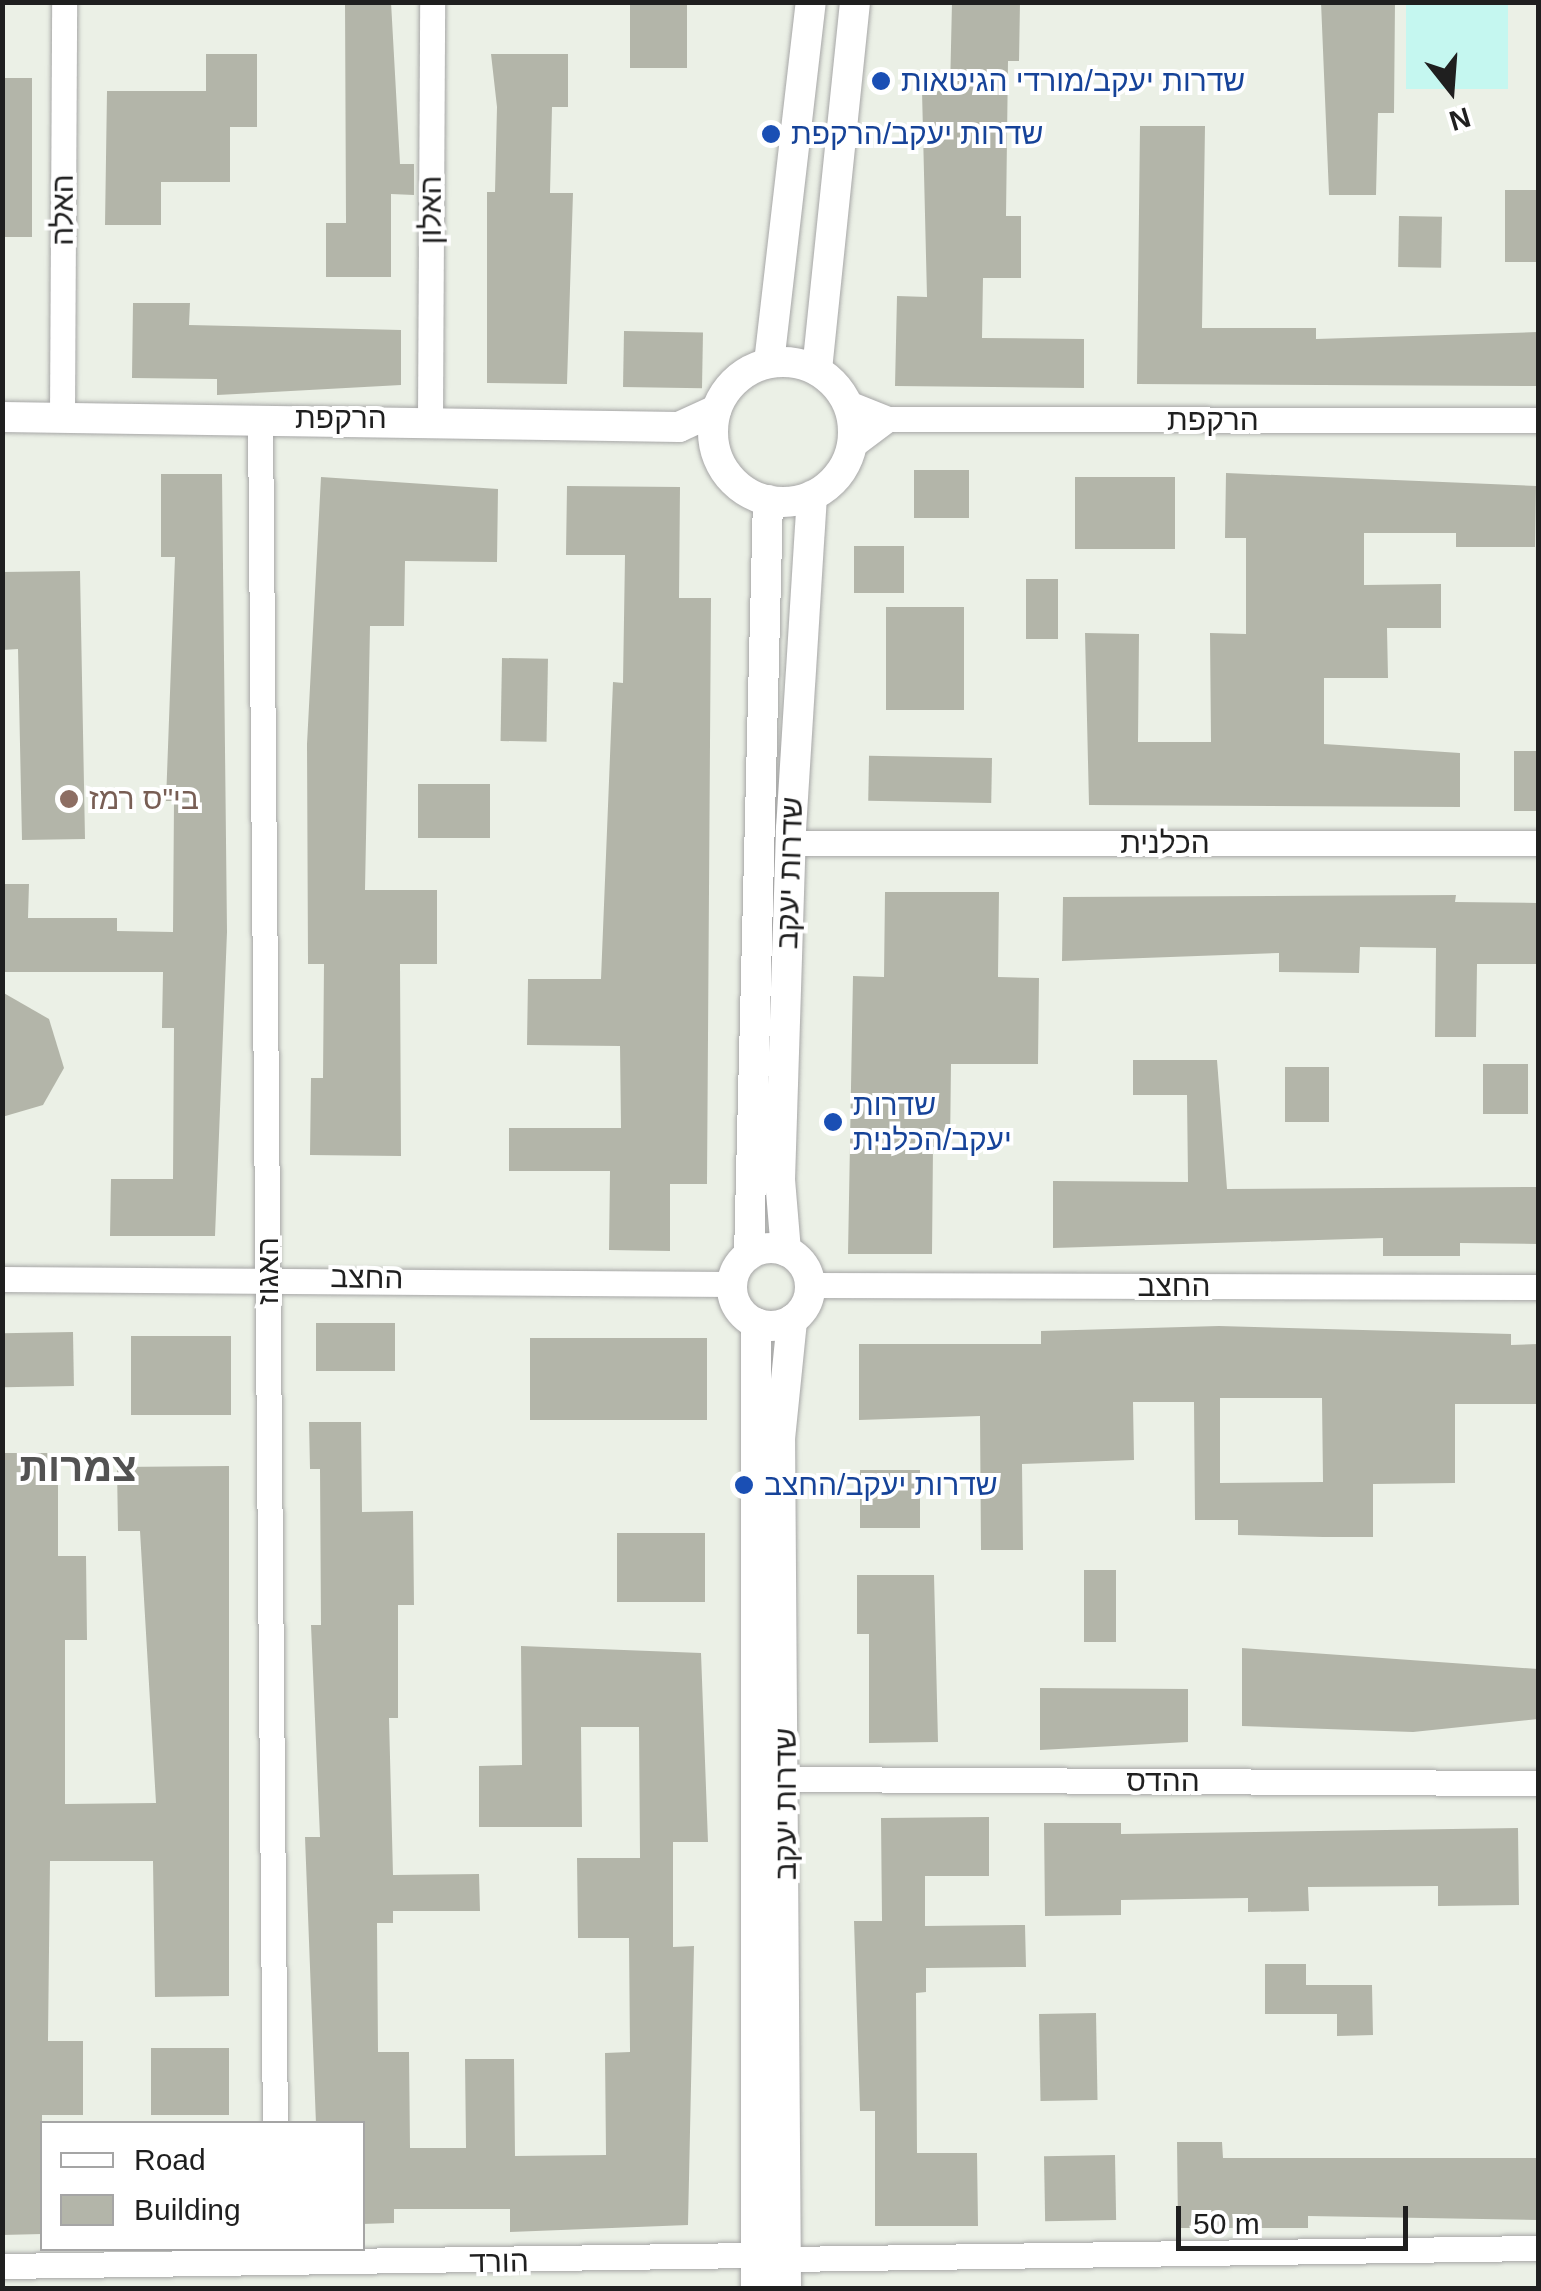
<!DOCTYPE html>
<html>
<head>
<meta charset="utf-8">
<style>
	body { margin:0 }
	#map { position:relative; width:1541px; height:2291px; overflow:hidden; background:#ebf0e6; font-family:Arial,Heebo,sans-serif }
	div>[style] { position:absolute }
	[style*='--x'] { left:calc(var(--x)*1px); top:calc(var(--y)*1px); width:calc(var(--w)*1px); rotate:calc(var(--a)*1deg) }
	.park>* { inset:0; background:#c5f7f0; transform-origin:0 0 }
	.building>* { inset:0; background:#b3b5a9; transform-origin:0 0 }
	.roads { filter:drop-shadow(0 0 2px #a6a6a6) drop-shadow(0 0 2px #a6a6a6) }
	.minor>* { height:25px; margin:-12.5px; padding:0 12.5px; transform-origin:12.5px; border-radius:12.5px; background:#fff }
	.tertiary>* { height:30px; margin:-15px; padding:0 15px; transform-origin:15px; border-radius:15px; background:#fff }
	.tertiary>.ring { margin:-15px; padding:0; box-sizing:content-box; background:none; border:30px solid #fff; border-radius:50% }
	.dots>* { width:28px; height:28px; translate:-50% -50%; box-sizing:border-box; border:5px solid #fff; border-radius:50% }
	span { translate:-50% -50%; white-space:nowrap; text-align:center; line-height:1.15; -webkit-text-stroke:8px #fff; paint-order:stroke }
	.transit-label { font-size:30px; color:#164399 }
	.left { translate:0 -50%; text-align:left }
	.street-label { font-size:30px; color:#1f1f1f }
	.education-label { font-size:30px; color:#785e54 }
	.district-label { font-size:40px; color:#525252; font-weight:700 }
	.frame { position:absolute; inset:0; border:5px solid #1f1f1f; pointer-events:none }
	.legend { position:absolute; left:40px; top:2121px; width:325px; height:130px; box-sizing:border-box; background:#fff; border:2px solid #a5a5a5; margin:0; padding:12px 18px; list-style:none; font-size:30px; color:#1f1f1f }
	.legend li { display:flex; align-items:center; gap:20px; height:50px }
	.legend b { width:50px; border:2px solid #a5a5a5 }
	.north { position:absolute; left:1401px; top:40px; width:100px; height:100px; -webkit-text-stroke:8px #fff; paint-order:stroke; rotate:163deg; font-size:28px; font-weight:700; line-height:40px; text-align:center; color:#1f1f1f }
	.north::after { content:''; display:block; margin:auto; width:35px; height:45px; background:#1f1f1f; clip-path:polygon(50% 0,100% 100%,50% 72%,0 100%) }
	.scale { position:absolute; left:1176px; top:2206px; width:232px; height:45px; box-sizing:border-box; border:5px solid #1f1f1f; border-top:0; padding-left:12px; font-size:30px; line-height:35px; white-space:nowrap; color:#1f1f1f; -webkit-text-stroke:8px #fff; paint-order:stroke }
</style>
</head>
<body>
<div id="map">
	<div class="park">
		<div style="left:1406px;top:3px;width:102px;height:86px"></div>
	</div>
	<div class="building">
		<div style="clip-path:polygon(345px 2px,391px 2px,400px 164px,414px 164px,414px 195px,391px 194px,391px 277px,326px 277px,326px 223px,346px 223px)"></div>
		<div style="left:630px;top:2px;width:57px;height:66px"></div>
		<div style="clip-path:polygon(952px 2px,1020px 2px,1019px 61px,1008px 61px,1006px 216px,1021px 216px,1021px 278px,983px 278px,982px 338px,1084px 339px,1084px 388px,895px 386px,897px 296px,927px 297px,922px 91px,950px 91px)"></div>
		<div style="clip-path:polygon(1321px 2px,1395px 2px,1394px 113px,1378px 113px,1376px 195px,1329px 195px)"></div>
		<div style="clip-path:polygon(206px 54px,257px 54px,257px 127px,230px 127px,230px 182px,161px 182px,161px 225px,105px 225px,107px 91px,206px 91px)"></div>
		<div style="clip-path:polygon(491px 54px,568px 54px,568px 107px,552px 107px,550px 193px,573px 193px,567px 384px,487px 383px,487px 192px,495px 192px,497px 107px)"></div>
		<div style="left:2px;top:78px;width:30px;height:159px"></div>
		<div style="clip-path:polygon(1140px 126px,1205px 126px,1202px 328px,1316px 328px,1316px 339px,1538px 332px,1538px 386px,1137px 384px)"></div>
		<div style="left:1505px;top:190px;width:33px;height:72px"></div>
		<div style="left:1399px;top:216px;width:43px;height:51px;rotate:1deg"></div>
		<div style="clip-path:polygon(133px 303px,190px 303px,189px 325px,401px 330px,401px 385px,217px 395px,217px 379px,132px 378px)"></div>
		<div style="left:624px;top:331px;width:79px;height:56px;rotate:1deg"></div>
		<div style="left:914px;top:470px;width:55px;height:48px"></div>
		<div style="clip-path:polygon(1226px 473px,1536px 486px,1535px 547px,1456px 547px,1456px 533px,1364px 533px,1364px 585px,1441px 584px,1441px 628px,1387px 628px,1388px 678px,1324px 678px,1324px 744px,1460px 753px,1460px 807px,1089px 805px,1085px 633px,1139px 634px,1138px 742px,1211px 742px,1210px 633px,1246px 634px,1246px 538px,1225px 538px)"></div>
		<div style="clip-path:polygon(161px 474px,222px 474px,227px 932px,215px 1236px,110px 1236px,111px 1179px,173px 1179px,174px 1028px,162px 1028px,163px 972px,2px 972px,2px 884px,29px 884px,28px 918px,117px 918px,117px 931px,173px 932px,174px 801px,166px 801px,175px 557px,161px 557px)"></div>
		<div style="clip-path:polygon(321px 477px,498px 489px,497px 562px,405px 561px,404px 626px,370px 626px,365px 890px,437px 890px,437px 964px,400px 964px,401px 1156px,310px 1155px,311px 1078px,323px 1078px,324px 964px,308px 964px,307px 744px)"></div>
		<div style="left:1075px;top:477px;width:100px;height:72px"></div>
		<div style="clip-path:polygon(567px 486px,680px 487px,679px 598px,711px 598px,707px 1184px,670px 1184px,670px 1251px,609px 1250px,610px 1171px,509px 1171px,509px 1128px,621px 1128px,620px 1046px,527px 1045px,528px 979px,601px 979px,613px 682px,623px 683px,625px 555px,566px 555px)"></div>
		<div style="left:904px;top:546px;width:47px;height:50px;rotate:90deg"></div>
		<div style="clip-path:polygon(80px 571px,85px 839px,22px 840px,18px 649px,2px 650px,2px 572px)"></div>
		<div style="left:1026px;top:579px;width:32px;height:60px"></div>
		<div style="left:886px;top:607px;width:78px;height:103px"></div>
		<div style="left:502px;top:658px;width:46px;height:83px;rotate:1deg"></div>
		<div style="left:1514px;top:751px;width:24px;height:60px"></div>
		<div style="left:992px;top:758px;width:45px;height:123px;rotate:91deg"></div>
		<div style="left:418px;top:784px;width:72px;height:54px"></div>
		<div style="clip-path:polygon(885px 892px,999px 892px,998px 977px,1039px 978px,1038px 1064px,951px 1064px,950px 1147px,933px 1147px,932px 1254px,848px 1254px,853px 976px,884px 977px)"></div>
		<div style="clip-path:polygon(1456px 895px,1455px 902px,1538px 903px,1538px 964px,1477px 964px,1476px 1037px,1435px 1037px,1436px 948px,1360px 947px,1359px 973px,1279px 972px,1279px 953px,1062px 961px,1063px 897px)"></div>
		<div style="clip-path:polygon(2px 992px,49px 1019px,64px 1068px,43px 1105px,2px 1117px)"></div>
		<div style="clip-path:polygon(1133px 1060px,1217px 1060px,1227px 1189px,1538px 1187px,1538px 1244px,1460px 1243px,1460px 1256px,1383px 1256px,1383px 1238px,1053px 1248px,1053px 1181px,1188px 1182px,1187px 1095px,1133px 1095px)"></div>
		<div style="left:1483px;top:1064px;width:45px;height:50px"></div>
		<div style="left:1285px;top:1067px;width:44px;height:55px"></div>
		<div style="left:395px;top:1323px;width:48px;height:79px;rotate:90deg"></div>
		<div style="clip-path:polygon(evenodd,1219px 1326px,1511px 1334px,1511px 1345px,1538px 1344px,1538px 1404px,1455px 1404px,1455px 1483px,1373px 1484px,1373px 1537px,1323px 1537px,1238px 1535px,1238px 1520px,1195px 1520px,1194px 1402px,1133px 1402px,1134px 1460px,1022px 1464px,1023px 1550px,981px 1550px,980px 1416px,859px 1420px,859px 1344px,1041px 1344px,1041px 1331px,1219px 1326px,1220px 1398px,1322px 1398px,1323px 1482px,1220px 1483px,1220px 1398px)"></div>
		<div style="left:73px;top:1332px;width:54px;height:70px;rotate:89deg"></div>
		<div style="left:231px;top:1336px;width:79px;height:100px;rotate:90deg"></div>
		<div style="left:530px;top:1338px;width:177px;height:82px"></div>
		<div style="clip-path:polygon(309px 1422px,361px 1422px,362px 1512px,413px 1511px,414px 1605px,398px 1605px,398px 1718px,389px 1718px,393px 1875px,479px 1874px,480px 1911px,393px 1911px,393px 1923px,377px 1923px,378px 2052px,409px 2052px,410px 2148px,466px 2148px,465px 2059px,514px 2059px,515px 2156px,606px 2155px,605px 2053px,630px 2052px,629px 1938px,578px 1938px,577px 1858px,640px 1858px,639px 1727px,581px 1727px,582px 1827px,479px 1827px,479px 1766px,522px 1765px,521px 1646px,701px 1653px,708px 1842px,673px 1842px,673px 1947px,694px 1946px,688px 2225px,510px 2232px,510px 2209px,394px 2209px,394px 2223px,362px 2224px,362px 2124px,316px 2124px,305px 1837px,320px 1837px,311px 1625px,321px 1625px,320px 1469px,310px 1469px)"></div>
		<div style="clip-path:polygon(2px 1453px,58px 1453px,58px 1556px,86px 1556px,87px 1640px,65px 1640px,65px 1804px,156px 1803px,140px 1531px,118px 1531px,117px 1467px,229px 1466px,229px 1996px,155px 1997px,153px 1861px,50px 1861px,48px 2041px,83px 2041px,83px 2115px,42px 2115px,42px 2234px,2px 2235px)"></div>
		<div style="left:920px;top:1470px;width:58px;height:60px;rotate:90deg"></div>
		<div style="left:617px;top:1533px;width:88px;height:69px"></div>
		<div style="left:1084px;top:1570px;width:32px;height:72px"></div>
		<div style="clip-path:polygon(857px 1575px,934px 1575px,938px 1742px,869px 1743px,869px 1634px,857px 1634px)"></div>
		<div style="clip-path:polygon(1242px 1648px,1538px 1669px,1538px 1719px,1413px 1732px,1242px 1726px)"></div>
		<div style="clip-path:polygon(1040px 1688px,1188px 1689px,1188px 1742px,1040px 1750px)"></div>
		<div style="clip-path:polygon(989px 1817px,989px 1876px,925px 1876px,925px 1926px,1025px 1925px,1026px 1967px,926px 1968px,926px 1992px,916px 1993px,917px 2153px,977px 2153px,978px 2226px,875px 2226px,875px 2111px,860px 2111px,854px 1921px,882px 1921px,881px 1818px)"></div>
		<div style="clip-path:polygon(1044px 1823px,1121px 1823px,1121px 1834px,1518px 1828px,1519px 1905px,1438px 1906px,1438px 1886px,1308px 1887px,1309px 1911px,1248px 1912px,1248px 1898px,1121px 1900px,1121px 1915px,1045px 1916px)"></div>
		<div style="clip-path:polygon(1265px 1964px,1306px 1964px,1306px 1985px,1372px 1985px,1373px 2035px,1337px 2036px,1337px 2014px,1265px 2014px)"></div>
		<div style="left:1096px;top:2013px;width:87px;height:57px;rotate:89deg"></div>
		<div style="left:229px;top:2048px;width:67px;height:78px;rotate:90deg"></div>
		<div style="clip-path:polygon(1177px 2142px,1222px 2142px,1223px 2158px,1538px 2158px,1538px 2220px,1308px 2216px,1308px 2228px,1178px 2228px)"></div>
		<div style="left:1115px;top:2155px;width:65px;height:71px;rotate:89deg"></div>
	</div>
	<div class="roads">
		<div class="minor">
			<div style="--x:848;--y:403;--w:43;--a:21.8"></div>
			<div style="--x:888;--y:419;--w:650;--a:0.09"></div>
			<div style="--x:62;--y:417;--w:415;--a:-89.7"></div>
			<div style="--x:430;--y:418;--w:416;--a:-89.7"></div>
			<div style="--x:260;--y:419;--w:1705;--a:89.5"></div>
			<div style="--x:852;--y:446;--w:45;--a:-36.9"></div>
			<div style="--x:791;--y:843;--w:747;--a:0"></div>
			<div style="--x:2;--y:1279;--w:730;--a:0.39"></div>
			<div style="--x:810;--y:1285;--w:728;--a:0.16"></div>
			<div style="--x:787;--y:1779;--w:751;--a:0.31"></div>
			<div style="--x:786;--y:2259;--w:752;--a:-0.84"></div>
			<div style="--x:2;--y:2266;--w:754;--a:-0.84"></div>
		</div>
		<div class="tertiary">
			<div class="ring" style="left:713px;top:362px;width:110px;height:110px"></div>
			<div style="--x:769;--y:363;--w:363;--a:-83.4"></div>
			<div style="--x:817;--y:370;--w:370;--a:-84.1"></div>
			<div style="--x:2;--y:417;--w:677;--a:0.85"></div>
			<div style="--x:679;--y:427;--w:41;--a:-24.7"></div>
			<div class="ring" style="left:732px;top:1248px;width:48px;height:48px"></div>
			<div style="--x:786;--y:1251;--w:71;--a:-94.8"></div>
			<div style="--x:780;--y:1180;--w:351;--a:-88.2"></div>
			<div style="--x:791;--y:829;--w:334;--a:-86.4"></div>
			<div style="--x:749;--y:1255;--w:755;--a:-88.56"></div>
			<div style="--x:756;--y:2288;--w:965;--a:-90"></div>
			<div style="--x:786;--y:2288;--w:849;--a:-90.4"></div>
			<div style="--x:780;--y:1439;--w:120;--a:-84.2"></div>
		</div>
	</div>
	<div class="dots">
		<div style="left:881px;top:81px;background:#1a4fb4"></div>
		<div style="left:771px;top:134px;background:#1a4fb4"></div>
		<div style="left:69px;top:799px;background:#8d6e63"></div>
		<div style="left:833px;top:1122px;background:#1a4fb4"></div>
		<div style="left:744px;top:1485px;background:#1a4fb4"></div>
	</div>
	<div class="transit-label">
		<span class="left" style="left:901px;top:81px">שדרות יעקב/מורדי הגיטאות</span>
		<span class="left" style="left:791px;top:134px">שדרות יעקב/הרקפת</span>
		<span class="left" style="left:853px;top:1122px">שדרות<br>יעקב/הכלנית</span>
		<span class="left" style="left:764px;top:1485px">שדרות יעקב/החצב</span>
	</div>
	<div class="street-label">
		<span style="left:63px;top:210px;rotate:-90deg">האלה</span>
		<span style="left:431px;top:210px;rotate:-90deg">האלון</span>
		<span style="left:341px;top:418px">הרקפת</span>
		<span style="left:1213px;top:420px">הרקפת</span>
		<span style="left:1165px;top:843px">הכלנית</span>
		<span style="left:790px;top:873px;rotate:-88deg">שדרות יעקב</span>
		<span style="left:268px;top:1271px;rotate:-90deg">האגוז</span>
		<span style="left:367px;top:1278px;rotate:1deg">החצב</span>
		<span style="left:1174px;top:1286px">החצב</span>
		<span style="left:1163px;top:1781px">ההדס</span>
		<span style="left:786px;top:1804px;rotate:-90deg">שדרות יעקב</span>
		<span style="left:499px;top:2262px;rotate:-1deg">הורד</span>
	</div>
	<div class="education-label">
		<span class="left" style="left:89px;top:799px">בי"ס רמז</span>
	</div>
	<div class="district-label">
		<span style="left:78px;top:1467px">צמרות</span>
	</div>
	<div class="frame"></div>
	<ul class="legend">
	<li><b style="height:12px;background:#fff"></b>Road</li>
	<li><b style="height:28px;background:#b3b5a9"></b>Building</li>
	</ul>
	<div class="north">N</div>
	<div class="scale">50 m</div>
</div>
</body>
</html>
